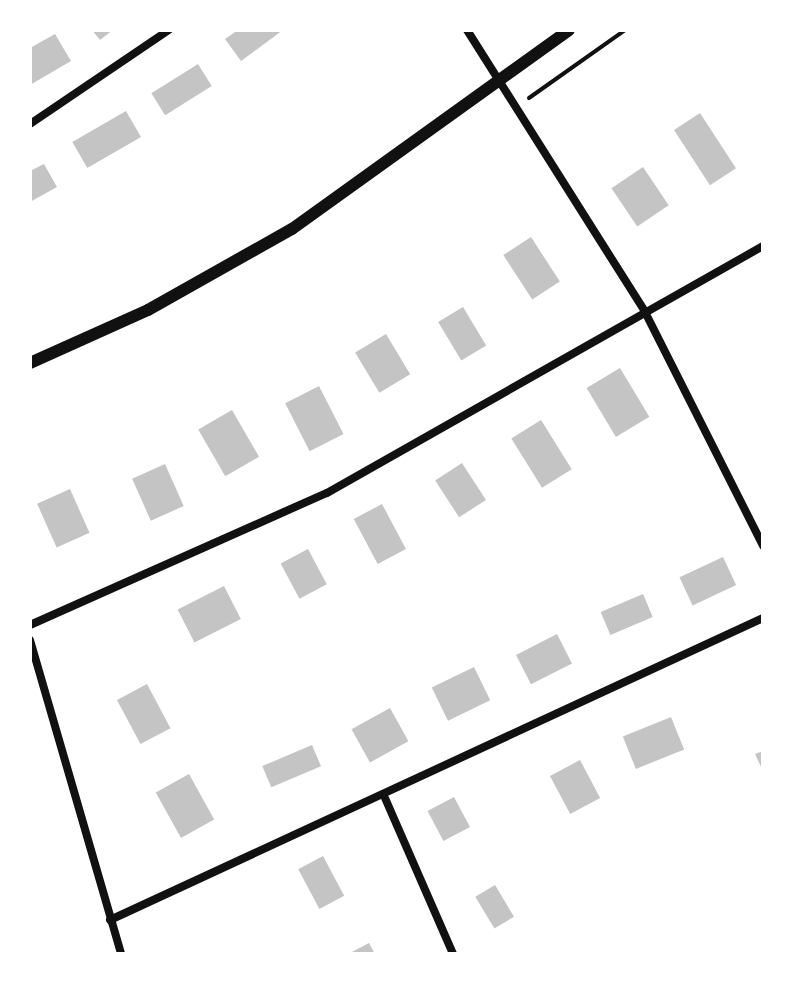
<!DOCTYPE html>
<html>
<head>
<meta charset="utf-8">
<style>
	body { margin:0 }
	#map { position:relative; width:793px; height:984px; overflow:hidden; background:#fff; font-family:Montserrat,sans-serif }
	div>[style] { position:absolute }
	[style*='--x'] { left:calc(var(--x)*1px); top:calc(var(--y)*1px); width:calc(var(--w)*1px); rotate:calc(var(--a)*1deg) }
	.building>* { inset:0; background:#c4c4c4; transform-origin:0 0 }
	.path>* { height:4px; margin:-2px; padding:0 2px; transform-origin:2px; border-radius:2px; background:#111 }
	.minor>* { height:8px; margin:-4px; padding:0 4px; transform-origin:4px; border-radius:4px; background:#111 }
	.tertiary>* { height:12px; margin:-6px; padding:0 6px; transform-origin:6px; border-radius:6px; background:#111 }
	span { translate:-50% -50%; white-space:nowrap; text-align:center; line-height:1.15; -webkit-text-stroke:7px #fff; paint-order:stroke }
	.frame { position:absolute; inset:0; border:32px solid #fff; pointer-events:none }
</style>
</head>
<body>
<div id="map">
	<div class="building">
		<div style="clip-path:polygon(92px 30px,113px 30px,100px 40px)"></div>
		<div style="clip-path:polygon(238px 30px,283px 30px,241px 61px,225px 39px)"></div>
		<div style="clip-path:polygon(55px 34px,71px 61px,30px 85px,30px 48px)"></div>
		<div style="left:198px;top:64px;width:26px;height:55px;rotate:58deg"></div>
		<div style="left:126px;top:111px;width:30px;height:62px;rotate:60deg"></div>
		<div style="left:700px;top:113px;width:66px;height:31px;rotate:57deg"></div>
		<div style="clip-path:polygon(44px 164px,57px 187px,30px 202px,30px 171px)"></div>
		<div style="left:643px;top:167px;width:46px;height:38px;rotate:56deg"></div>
		<div style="left:531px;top:237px;width:53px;height:33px;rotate:57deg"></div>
		<div style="left:463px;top:307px;width:45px;height:29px;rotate:59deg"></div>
		<div style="left:386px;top:334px;width:47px;height:36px;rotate:59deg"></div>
		<div style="left:620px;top:368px;width:57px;height:39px;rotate:59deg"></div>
		<div style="left:319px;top:386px;width:54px;height:38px;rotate:63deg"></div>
		<div style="left:232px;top:410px;width:54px;height:39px;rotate:60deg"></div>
		<div style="left:541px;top:420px;width:58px;height:35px;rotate:58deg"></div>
		<div style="left:462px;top:463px;width:44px;height:32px;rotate:57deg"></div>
		<div style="left:165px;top:464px;width:46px;height:36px;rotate:66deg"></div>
		<div style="left:70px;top:489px;width:48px;height:36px;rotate:66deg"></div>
		<div style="left:382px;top:504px;width:51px;height:32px;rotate:62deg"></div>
		<div style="left:308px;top:549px;width:40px;height:31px;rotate:62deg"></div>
		<div style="left:723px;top:557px;width:31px;height:48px;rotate:65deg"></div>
		<div style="left:224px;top:586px;width:37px;height:52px;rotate:63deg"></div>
		<div style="left:643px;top:594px;width:25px;height:46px;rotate:67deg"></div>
		<div style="left:557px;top:634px;width:33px;height:46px;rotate:63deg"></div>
		<div style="left:474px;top:667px;width:37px;height:47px;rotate:64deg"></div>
		<div style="left:147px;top:684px;width:50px;height:34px;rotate:62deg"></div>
		<div style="left:390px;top:708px;width:38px;height:44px;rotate:61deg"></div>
		<div style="left:671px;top:717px;width:35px;height:52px;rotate:68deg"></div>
		<div style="left:312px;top:745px;width:23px;height:54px;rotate:67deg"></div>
		<div style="clip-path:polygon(763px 751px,763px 771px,755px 754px)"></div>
		<div style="left:580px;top:760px;width:43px;height:34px;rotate:62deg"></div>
		<div style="left:189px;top:774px;width:52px;height:38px;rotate:61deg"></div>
		<div style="left:454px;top:797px;width:34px;height:30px;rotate:62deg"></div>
		<div style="left:323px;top:856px;width:45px;height:28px;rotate:62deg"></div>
		<div style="left:495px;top:885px;width:37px;height:23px;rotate:59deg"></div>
		<div style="clip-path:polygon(369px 943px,375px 954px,348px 954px)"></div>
	</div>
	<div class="path">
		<div style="--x:529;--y:98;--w:118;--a:-35.3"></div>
	</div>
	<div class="minor">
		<div style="--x:467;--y:30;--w:333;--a:57.7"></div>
		<div style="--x:645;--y:312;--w:262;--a:63.2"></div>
		<div style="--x:30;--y:124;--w:168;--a:-34.1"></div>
		<div style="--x:30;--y:625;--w:325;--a:-24"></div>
		<div style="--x:327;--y:493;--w:501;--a:-29.53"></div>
		<div style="--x:30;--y:640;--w:327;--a:73.8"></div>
		<div style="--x:385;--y:798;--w:170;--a:66.4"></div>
		<div style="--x:110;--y:920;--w:719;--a:-24.82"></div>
	</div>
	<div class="tertiary">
		<div style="--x:30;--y:363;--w:129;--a:-24.2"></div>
		<div style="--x:148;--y:310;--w:165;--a:-29.4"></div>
		<div style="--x:292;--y:229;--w:341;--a:-35.7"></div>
	</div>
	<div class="frame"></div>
</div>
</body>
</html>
